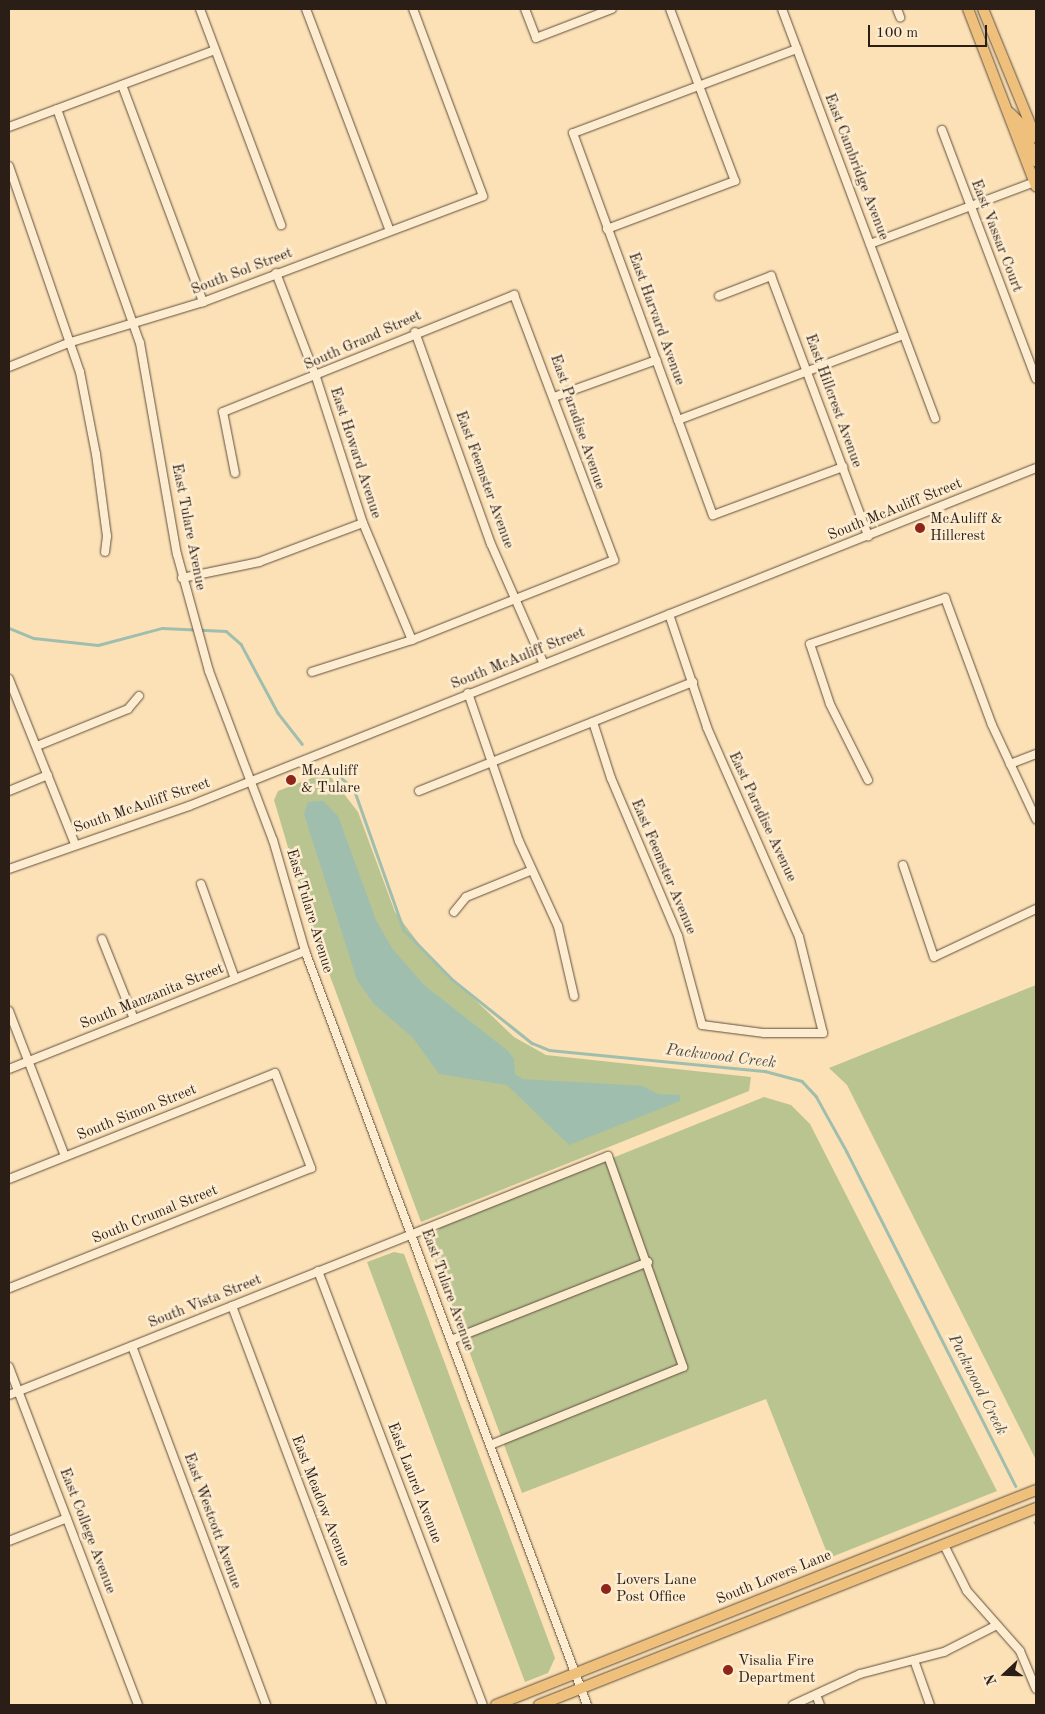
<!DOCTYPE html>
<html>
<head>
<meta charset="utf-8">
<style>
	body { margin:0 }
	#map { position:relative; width:1045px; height:1714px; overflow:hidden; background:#fce1b6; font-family:"Old Standard TT",serif }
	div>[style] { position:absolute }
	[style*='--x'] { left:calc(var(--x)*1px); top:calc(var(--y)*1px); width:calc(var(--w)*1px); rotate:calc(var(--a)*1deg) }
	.green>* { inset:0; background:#bac491 }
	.water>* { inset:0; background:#9fbeae }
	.stream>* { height:2.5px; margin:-1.25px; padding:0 1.25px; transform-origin:1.25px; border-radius:1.25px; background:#9fbeae }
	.roads { filter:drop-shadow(0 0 1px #5e4f3f) drop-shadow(0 0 1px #5e4f3f) }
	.minor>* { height:8px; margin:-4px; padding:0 4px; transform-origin:4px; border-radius:4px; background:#fdecd0 }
	.major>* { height:10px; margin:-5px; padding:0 5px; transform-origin:5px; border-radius:5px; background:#eec07b }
	.dots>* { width:14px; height:14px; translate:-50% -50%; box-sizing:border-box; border:2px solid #fdecd0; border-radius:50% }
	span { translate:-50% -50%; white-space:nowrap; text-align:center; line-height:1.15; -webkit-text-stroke:5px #fdecd0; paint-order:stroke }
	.street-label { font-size:15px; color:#2a1e17 }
	.poi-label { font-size:15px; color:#2a1e17 }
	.left { translate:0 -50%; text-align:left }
	.water-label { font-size:16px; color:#4d4e44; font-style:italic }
	.frame { position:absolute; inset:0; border:10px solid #2a1e17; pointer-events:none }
	.north { position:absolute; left:980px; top:1649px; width:50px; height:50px; -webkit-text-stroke:4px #fdecd0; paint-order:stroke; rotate:249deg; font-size:14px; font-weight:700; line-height:20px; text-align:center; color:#2a1e17 }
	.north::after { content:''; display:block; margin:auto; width:18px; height:22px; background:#2a1e17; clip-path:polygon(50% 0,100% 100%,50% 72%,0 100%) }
	.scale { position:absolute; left:868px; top:25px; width:119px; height:22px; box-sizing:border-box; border:2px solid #2a1e17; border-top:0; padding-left:6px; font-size:15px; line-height:18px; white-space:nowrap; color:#2a1e17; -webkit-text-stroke:4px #fdecd0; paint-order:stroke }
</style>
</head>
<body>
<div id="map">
	<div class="green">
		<div style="clip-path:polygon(327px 772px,358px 812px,395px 912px,426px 953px,514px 1037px,546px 1055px,751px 1077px,749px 1091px,421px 1222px,310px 922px,274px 800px,278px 791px)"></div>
		<div style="clip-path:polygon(1036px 985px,1036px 1460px,847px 1085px,829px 1068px)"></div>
		<div style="clip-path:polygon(764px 1097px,791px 1105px,810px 1124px,997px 1491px,829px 1558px,766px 1399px,522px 1493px,428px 1241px,441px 1227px)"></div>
		<div style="clip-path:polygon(394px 1252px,404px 1254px,555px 1658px,548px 1673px,525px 1682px,367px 1262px)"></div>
	</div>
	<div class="water">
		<div style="clip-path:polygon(323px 801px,338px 816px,376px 920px,392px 948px,424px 985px,508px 1051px,514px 1059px,515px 1074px,523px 1079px,643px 1086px,658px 1094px,680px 1095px,680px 1101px,569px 1145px,507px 1085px,439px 1074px,413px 1038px,374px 1004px,357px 980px,304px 814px,308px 802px)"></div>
	</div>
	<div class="stream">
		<div style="--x:9;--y:628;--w:27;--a:22"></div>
		<div style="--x:34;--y:638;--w:64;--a:6.2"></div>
		<div style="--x:98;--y:645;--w:66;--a:-14.9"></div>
		<div style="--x:162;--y:628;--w:64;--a:2.7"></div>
		<div style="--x:226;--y:631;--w:20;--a:41"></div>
		<div style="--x:241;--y:644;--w:78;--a:61.8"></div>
		<div style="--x:278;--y:713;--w:39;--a:52"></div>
		<div style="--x:330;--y:768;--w:32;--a:41"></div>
		<div style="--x:354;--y:789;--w:150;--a:70.5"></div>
		<div style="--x:404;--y:930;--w:70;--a:45.6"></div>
		<div style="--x:453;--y:980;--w:101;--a:38.6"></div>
		<div style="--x:532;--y:1043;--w:18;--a:22"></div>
		<div style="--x:549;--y:1050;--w:217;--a:5.6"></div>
		<div style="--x:765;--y:1071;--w:38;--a:15"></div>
		<div style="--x:802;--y:1081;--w:21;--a:47"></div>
		<div style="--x:816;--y:1096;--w:64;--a:61"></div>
		<div style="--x:847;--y:1152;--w:374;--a:63.2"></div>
		<div style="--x:1035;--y:1522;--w:2;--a:63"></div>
	</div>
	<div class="roads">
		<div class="minor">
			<div style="--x:200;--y:9;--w:231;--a:69.4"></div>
			<div style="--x:306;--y:9;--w:237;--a:69.3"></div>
			<div style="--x:525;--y:9;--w:31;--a:69"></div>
			<div style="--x:536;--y:38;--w:81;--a:-20.9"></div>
			<div style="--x:782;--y:9;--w:437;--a:69.5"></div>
			<div style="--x:897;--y:9;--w:9;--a:69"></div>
			<div style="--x:797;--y:49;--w:239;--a:159.4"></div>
			<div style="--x:573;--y:133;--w:407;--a:69.9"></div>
			<div style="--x:713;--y:515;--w:139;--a:-20.3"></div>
			<div style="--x:122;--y:85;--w:232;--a:69.5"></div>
			<div style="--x:57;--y:109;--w:248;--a:70.5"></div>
			<div style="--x:140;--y:343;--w:214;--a:80.1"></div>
			<div style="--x:177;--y:554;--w:121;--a:74.7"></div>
			<div style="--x:209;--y:671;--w:181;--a:69.3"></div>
			<div style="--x:273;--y:840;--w:116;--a:73.9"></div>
			<div style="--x:305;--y:951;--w:805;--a:69.49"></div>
			<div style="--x:9;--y:127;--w:220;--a:-20.5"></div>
			<div style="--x:942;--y:130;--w:266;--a:69.3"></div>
			<div style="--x:9;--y:166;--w:218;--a:71"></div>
			<div style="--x:80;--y:372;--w:84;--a:79"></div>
			<div style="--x:96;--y:454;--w:83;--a:82.4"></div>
			<div style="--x:107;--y:536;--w:16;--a:97"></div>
			<div style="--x:607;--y:229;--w:137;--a:-20.6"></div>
			<div style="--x:735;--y:181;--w:184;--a:-110.7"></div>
			<div style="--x:870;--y:244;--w:176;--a:-20.6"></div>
			<div style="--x:276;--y:273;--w:111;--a:69"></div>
			<div style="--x:316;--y:377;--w:153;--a:72.2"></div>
			<div style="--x:363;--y:523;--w:127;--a:67.3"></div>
			<div style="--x:719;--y:296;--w:56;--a:-21"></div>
			<div style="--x:771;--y:276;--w:278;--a:69.5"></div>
			<div style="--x:415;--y:332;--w:225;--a:70.3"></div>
			<div style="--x:491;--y:544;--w:131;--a:66.2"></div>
			<div style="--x:9;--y:367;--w:64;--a:-22.1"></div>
			<div style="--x:68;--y:343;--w:141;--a:-16.9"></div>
			<div style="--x:203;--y:302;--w:299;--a:-20.7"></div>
			<div style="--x:483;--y:196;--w:200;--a:-110.5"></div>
			<div style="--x:554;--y:397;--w:109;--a:-19.9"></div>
			<div style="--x:678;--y:420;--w:241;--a:-20.7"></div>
			<div style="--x:235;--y:473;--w:62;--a:-101.1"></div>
			<div style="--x:223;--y:412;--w:314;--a:-21.9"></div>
			<div style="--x:514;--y:295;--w:283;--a:69.3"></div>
			<div style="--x:614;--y:560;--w:217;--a:158.4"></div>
			<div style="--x:412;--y:640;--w:105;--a:162.3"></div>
			<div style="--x:182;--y:578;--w:79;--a:-11.7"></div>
			<div style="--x:259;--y:562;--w:111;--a:-20.6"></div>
			<div style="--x:9;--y:679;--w:178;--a:68.2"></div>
			<div style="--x:468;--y:693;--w:157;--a:71"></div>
			<div style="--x:519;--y:841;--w:94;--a:65.4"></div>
			<div style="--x:558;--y:926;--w:72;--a:77.1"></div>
			<div style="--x:593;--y:722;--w:59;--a:72.2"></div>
			<div style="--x:611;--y:778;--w:172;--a:67"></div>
			<div style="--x:678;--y:936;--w:92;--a:74.9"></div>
			<div style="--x:702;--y:1025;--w:63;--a:7.4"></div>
			<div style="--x:764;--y:1033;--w:59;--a:0"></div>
			<div style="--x:823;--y:1033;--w:99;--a:-104"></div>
			<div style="--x:799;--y:937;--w:229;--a:-113.7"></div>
			<div style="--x:707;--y:727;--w:119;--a:-108.6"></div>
			<div style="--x:37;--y:746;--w:98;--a:-22.1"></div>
			<div style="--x:128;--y:709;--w:17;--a:-50"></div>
			<div style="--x:1010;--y:764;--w:28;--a:-21"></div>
			<div style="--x:868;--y:780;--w:85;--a:-116.6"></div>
			<div style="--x:830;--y:704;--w:63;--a:-108.4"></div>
			<div style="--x:810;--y:644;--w:143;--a:-18.8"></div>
			<div style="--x:945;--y:598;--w:135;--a:69.7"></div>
			<div style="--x:992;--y:725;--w:104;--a:64.9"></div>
			<div style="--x:9;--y:791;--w:42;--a:-22.3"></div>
			<div style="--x:419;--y:791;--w:295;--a:-21.7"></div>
			<div style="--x:903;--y:865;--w:97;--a:71.4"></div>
			<div style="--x:934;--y:957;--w:113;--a:-25.2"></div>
			<div style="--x:9;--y:869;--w:191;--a:-19.3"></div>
			<div style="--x:189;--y:806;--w:912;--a:-21.75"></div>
			<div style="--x:201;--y:884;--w:101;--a:70.3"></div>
			<div style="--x:454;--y:912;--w:19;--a:-51"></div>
			<div style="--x:466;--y:897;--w:71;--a:-22.2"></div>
			<div style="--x:102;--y:939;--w:86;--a:68.2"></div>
			<div style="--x:9;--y:1011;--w:155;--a:68.9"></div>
			<div style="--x:9;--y:1069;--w:319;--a:-21.7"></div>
			<div style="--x:9;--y:1179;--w:286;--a:-21.7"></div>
			<div style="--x:275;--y:1073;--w:102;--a:69.2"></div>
			<div style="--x:311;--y:1168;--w:325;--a:158.3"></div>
			<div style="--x:318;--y:1271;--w:464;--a:69.2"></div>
			<div style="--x:232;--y:1306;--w:426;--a:69.4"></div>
			<div style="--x:451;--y:1340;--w:212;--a:-21.6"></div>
			<div style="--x:132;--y:1346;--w:383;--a:69.5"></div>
			<div style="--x:9;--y:1367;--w:362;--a:69.1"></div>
			<div style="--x:9;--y:1395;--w:645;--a:-21.75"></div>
			<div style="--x:608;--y:1156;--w:224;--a:70.4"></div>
			<div style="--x:683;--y:1367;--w:208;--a:158"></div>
			<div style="--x:9;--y:1541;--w:62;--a:-21.6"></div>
			<div style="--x:944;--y:1545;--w:51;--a:63.4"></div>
			<div style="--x:967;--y:1591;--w:80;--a:48.5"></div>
			<div style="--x:1020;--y:1651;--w:41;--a:67.2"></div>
			<div style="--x:914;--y:1660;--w:48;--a:70.4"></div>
			<div style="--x:816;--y:1695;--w:11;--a:68"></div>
			<div style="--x:793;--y:1705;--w:74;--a:-24.8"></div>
			<div style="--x:860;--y:1674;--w:87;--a:-14.7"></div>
			<div style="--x:944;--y:1652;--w:59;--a:-27"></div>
		</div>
		<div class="major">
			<div style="--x:968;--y:9;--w:190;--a:69"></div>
			<div style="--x:983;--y:9;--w:139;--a:67.7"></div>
			<div style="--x:1010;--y:113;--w:17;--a:45"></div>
			<div style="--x:1022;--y:125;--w:39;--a:69"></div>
			<div style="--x:496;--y:1705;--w:581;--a:-21.71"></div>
			<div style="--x:539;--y:1705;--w:535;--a:-21.62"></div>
		</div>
	</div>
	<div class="dots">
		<div style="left:920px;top:528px;background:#8f2418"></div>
		<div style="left:291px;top:780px;background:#8f2418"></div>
		<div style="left:606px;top:1589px;background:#8f2418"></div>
		<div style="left:728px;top:1670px;background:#8f2418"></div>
	</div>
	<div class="street-label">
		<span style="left:856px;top:167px;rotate:69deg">East Cambridge Avenue</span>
		<span style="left:996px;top:236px;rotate:69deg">East Vassar Court</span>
		<span style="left:242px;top:272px;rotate:-21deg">South Sol Street</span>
		<span style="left:656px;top:319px;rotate:70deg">East Harvard Avenue</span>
		<span style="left:363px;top:341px;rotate:-24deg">South Grand Street</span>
		<span style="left:833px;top:401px;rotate:70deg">East Hillcrest Avenue</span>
		<span style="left:577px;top:422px;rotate:71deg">East Paradise Avenue</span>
		<span style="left:355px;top:453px;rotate:72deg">East Howard Avenue</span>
		<span style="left:484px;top:480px;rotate:70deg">East Feemster Avenue</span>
		<span style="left:895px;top:510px;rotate:-22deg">South McAuliff Street</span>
		<span style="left:188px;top:527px;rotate:79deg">East Tulare Avenue</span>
		<span style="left:518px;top:659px;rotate:-22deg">South McAuliff Street</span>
		<span style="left:142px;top:806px;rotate:-19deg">South McAuliff Street</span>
		<span style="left:762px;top:817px;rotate:65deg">East Paradise Avenue</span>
		<span style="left:663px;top:867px;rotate:67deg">East Feemster Avenue</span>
		<span style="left:309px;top:911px;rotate:73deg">East Tulare Avenue</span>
		<span style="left:152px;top:997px;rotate:-22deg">South Manzanita Street</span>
		<span style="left:137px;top:1113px;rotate:-22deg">South Simon Street</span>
		<span style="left:155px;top:1215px;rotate:-22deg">South Crumal Street</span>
		<span style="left:447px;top:1290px;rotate:70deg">East Tulare Avenue</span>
		<span style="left:205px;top:1302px;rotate:-22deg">South Vista Street</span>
		<span style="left:414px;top:1483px;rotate:69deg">East Laurel Avenue</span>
		<span style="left:320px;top:1501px;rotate:69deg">East Meadow Avenue</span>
		<span style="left:212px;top:1521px;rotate:70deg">East Westcott Avenue</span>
		<span style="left:87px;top:1531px;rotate:69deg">East College Avenue</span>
		<span style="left:774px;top:1578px;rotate:-22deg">South Lovers Lane</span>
	</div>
	<div class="poi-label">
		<span class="left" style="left:930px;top:528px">McAuliff &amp;<br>Hillcrest</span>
		<span class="left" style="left:301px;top:780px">McAuliff<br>&amp; Tulare</span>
		<span class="left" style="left:616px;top:1589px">Lovers Lane<br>Post Office</span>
		<span class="left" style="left:738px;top:1670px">Visalia Fire<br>Department</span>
	</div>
	<div class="water-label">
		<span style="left:721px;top:1057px;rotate:7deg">Packwood Creek</span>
		<span style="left:977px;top:1385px;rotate:63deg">Packwood Creek</span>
	</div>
	<div class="frame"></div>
	<div class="north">N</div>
	<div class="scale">100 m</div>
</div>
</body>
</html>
